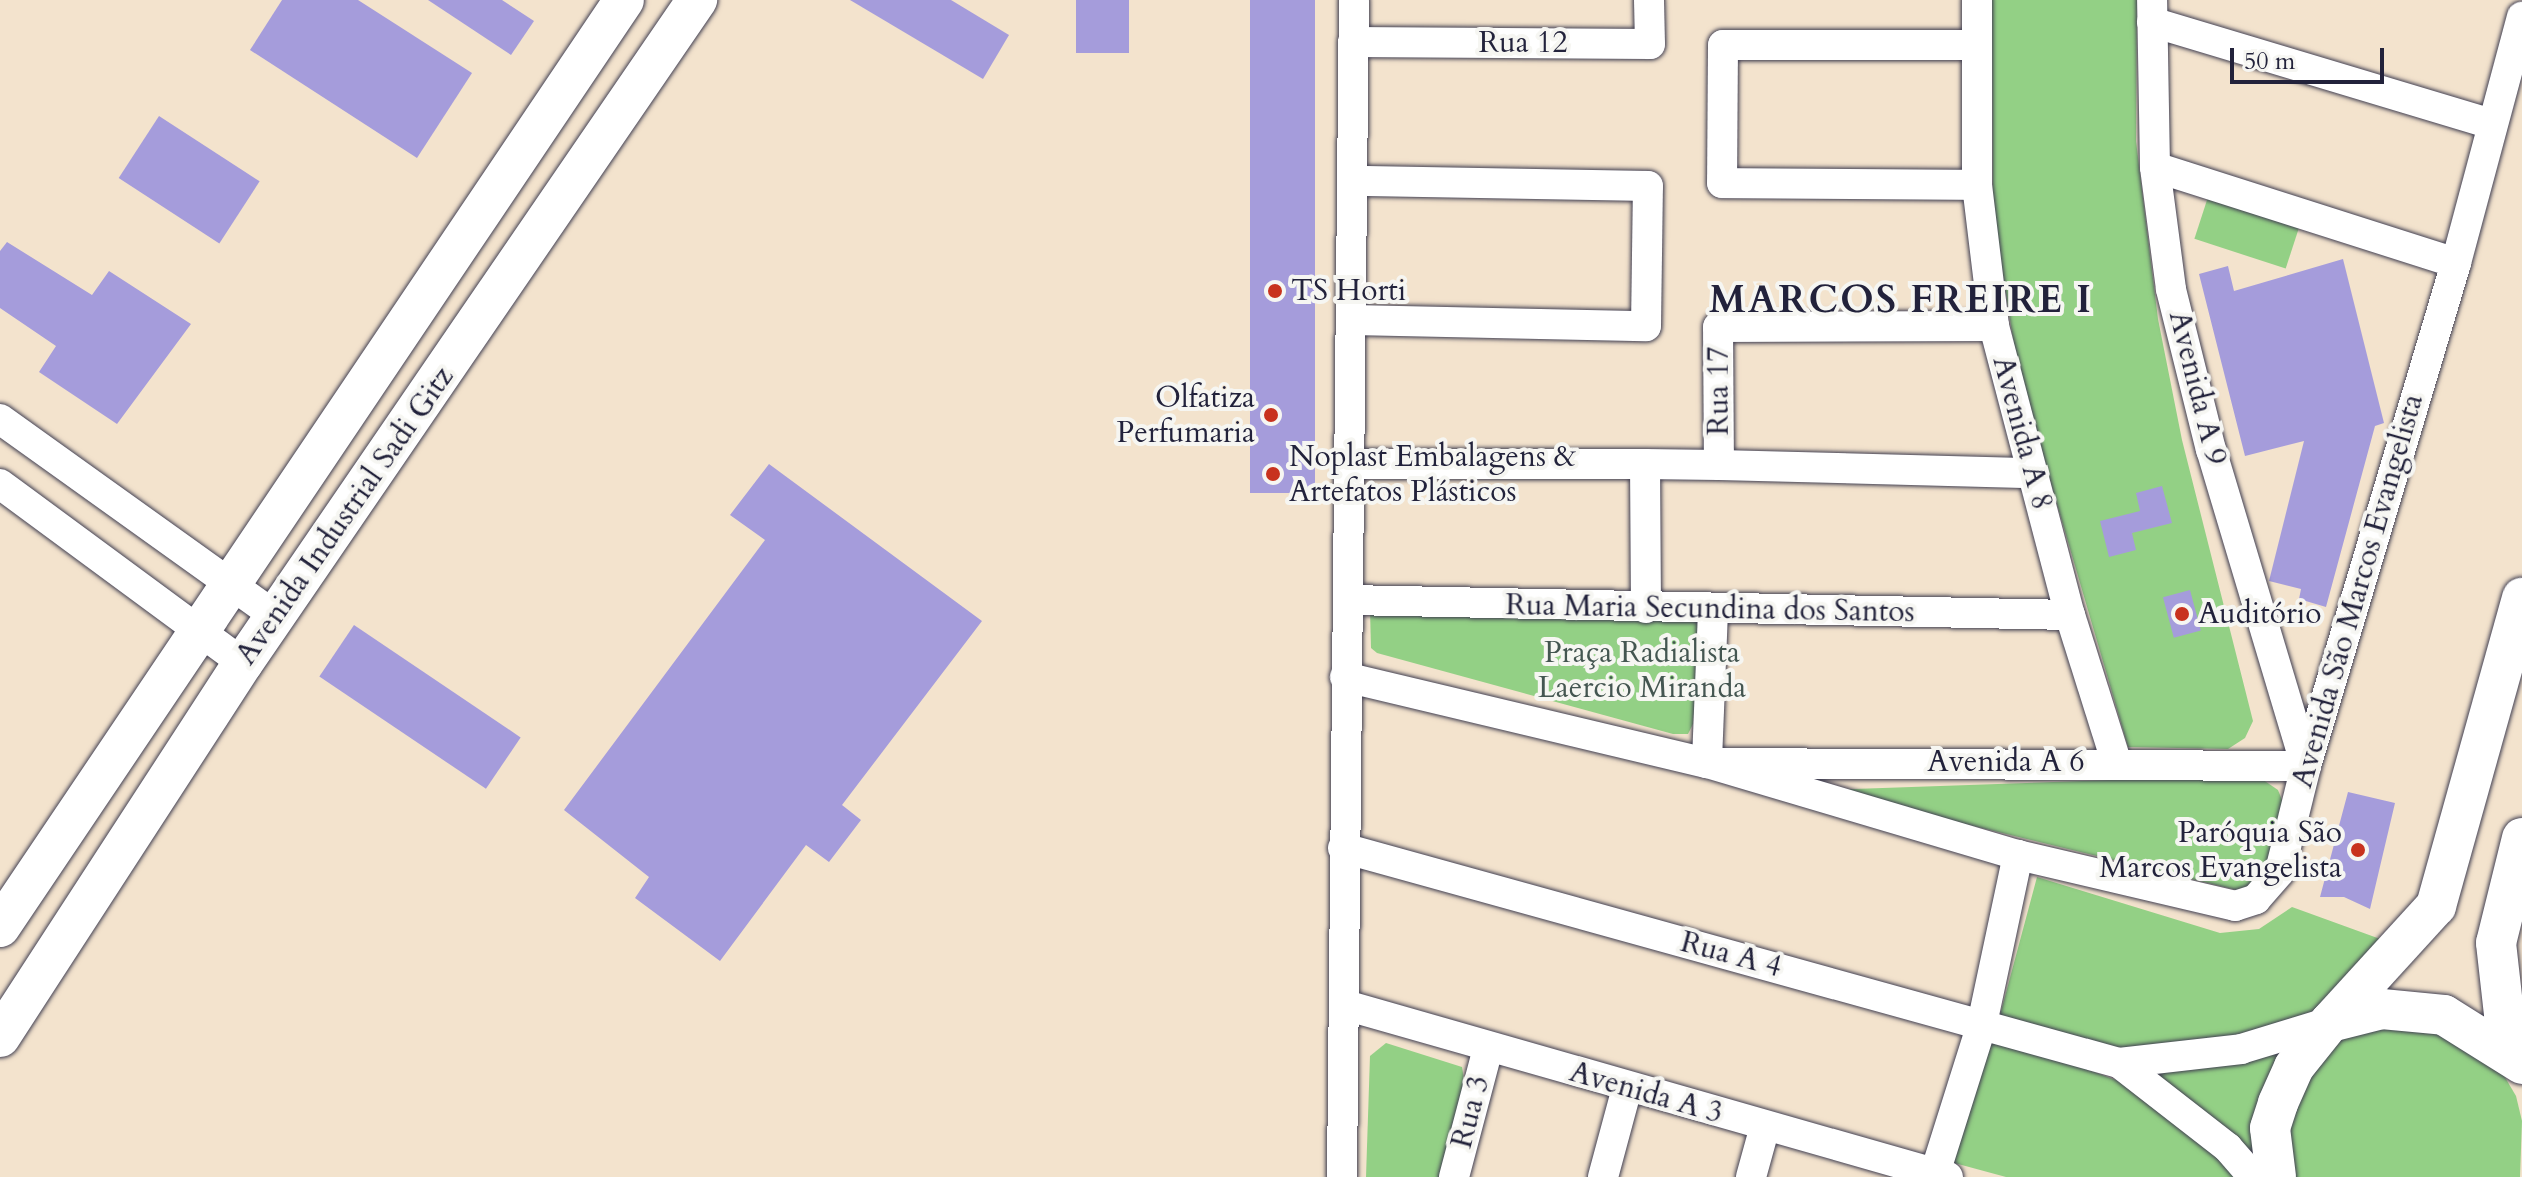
<!DOCTYPE html>
<html>
<head>
<meta charset="utf-8">
<style>
	body { margin:0 }
	#map { position:relative; width:2522px; height:1177px; overflow:hidden; background:#f3e3cd; font-family:Cardo,serif }
	div>[style] { position:absolute }
	[style*='--x'] { left:calc(var(--x)*1px); top:calc(var(--y)*1px); width:calc(var(--w)*1px); rotate:calc(var(--a)*1deg) }
	.green>* { inset:0; background:#93d085; transform-origin:0 0 }
	.building>* { inset:0; background:#a59cdb; transform-origin:0 0 }
	.roads { filter:drop-shadow(0 0 2px #413f51) drop-shadow(0 0 2px #413f51) }
	.minor>* { height:30px; margin:-15px; padding:0 15px; transform-origin:15px; border-radius:15px; background:#fff }
	.major>* { height:40px; margin:-20px; padding:0 20px; transform-origin:20px; border-radius:20px; background:#fff }
	.dots>* { width:22px; height:22px; translate:-50% -50%; box-sizing:border-box; border:4px solid #f6f6f2; border-radius:50% }
	span { translate:-50% -50%; white-space:nowrap; text-align:center; line-height:1.15; -webkit-text-stroke:8px #f6f6f2; paint-order:stroke }
	.street-label { font-size:30px; color:#22223b }
	.poi-label { font-size:30px; color:#22223b }
	.left { translate:0 -50%; text-align:left }
	.right { translate:-100% -50%; text-align:right }
	.park-label { font-size:30px; color:#445651 }
	.district-label { font-size:38px; color:#22223b; font-weight:700; letter-spacing:2px }
	.scale { position:absolute; left:2230px; top:48px; width:154px; height:36px; box-sizing:border-box; border:4px solid #22223b; border-top:0; padding-left:10px; font-size:24px; line-height:28px; white-space:nowrap; color:#22223b; -webkit-text-stroke:6px #f6f6f2; paint-order:stroke }
</style>
</head>
<body>
<div id="map">
	<div class="green">
		<div style="clip-path:polygon(1992px 0,2137px 0,2136px 141px,2158px 319px,2182px 440px,2253px 721px,2245px 738px,2228px 749px,2128px 747px,2018px 371px,1993px 211px)"></div>
		<div style="left:2208px;top:197px;width:96px;height:44px;rotate:18deg"></div>
		<div style="clip-path:polygon(1370px 609px,1696px 620px,1701px 629px,1693px 724px,1688px 734px,1673px 734px,1377px 653px,1371px 648px)"></div>
		<div style="clip-path:polygon(2256px 775px,2278px 790px,2286px 810px,2263px 883px,2249px 893px,1825px 790px)"></div>
		<div style="clip-path:polygon(2037px 877px,2220px 933px,2259px 929px,2292px 907px,2394px 944px,2344px 993px,2286px 1027px,2131px 1053px,2000px 1015px)"></div>
		<div style="clip-path:polygon(2429px 1012px,2496px 1062px,2516px 1096px,2522px 1121px,2520px 1177px,2284px 1177px,2291px 1091px,2348px 1033px)"></div>
		<div style="clip-path:polygon(1988px 1032px,2137px 1088px,2244px 1177px,2006px 1177px,1947px 1161px)"></div>
		<div style="clip-path:polygon(2299px 1040px,2264px 1177px,2138px 1068px)"></div>
		<div style="clip-path:polygon(1386px 1043px,1462px 1067px,1465px 1085px,1439px 1177px,1366px 1177px,1370px 1056px)"></div>
	</div>
	<div class="building">
		<div style="clip-path:polygon(282px 0,358px 0,472px 73px,417px 158px,250px 50px)"></div>
		<div style="clip-path:polygon(428px 0,502px 0,534px 21px,511px 55px)"></div>
		<div style="clip-path:polygon(850px 0,951px 0,1009px 35px,983px 79px)"></div>
		<div style="left:1076px;top:0;width:53px;height:53px"></div>
		<div style="left:1250px;top:0;width:65px;height:493px"></div>
		<div style="left:159px;top:116px;width:120px;height:74px;rotate:33deg"></div>
		<div style="clip-path:polygon(7px 242px,92px 295px,109px 271px,191px 324px,117px 424px,39px 372px,56px 346px,0 308px,0 251px)"></div>
		<div style="clip-path:polygon(2343px 259px,2384px 423px,2375px 426px,2326px 607px,2299px 599px,2301px 589px,2269px 581px,2304px 441px,2245px 456px,2199px 274px,2228px 266px,2234px 291px)"></div>
		<div style="clip-path:polygon(769px 464px,982px 621px,842px 805px,861px 820px,829px 862px,806px 845px,720px 961px,635px 898px,649px 877px,564px 810px,765px 540px,730px 515px)"></div>
		<div style="clip-path:polygon(2162px 486px,2172px 523px,2132px 533px,2136px 550px,2109px 557px,2100px 521px,2140px 511px,2136px 493px)"></div>
		<div style="left:2190px;top:590px;width:42px;height:28px;rotate:75deg"></div>
		<div style="left:354px;top:625px;width:201px;height:62px;rotate:34deg"></div>
		<div style="clip-path:polygon(2348px 792px,2395px 803px,2370px 909px,2344px 897px,2320px 897px)"></div>
	</div>
	<div class="roads">
		<div class="minor">
			<div style="--x:1977;--y:0;--w:185;--a:90"></div>
			<div style="--x:1977;--y:185;--w:142;--a:83.1"></div>
			<div style="--x:1994;--y:326;--w:299;--a:75.3"></div>
			<div style="--x:2070;--y:615;--w:153;--a:72.5"></div>
			<div style="--x:2152;--y:22;--w:355;--a:16.7"></div>
			<div style="--x:1353;--y:42;--w:297;--a:0.4"></div>
			<div style="--x:1650;--y:44;--w:44;--a:-91.3"></div>
			<div style="--x:1976;--y:45;--w:253;--a:180"></div>
			<div style="--x:1723;--y:45;--w:138;--a:90.4"></div>
			<div style="--x:1722;--y:183;--w:255;--a:0.4"></div>
			<div style="--x:2155;--y:167;--w:316;--a:17.7"></div>
			<div style="--x:1352;--y:320;--w:294;--a:1.2"></div>
			<div style="--x:1646;--y:326;--w:140;--a:-89.2"></div>
			<div style="--x:1648;--y:186;--w:295;--a:-179"></div>
			<div style="--x:1994;--y:326;--w:276;--a:179.8"></div>
			<div style="--x:1718;--y:327;--w:138;--a:89.6"></div>
			<div style="--x:1719;--y:465;--w:314;--a:1.5"></div>
			<div style="--x:0;--y:419;--w:338;--a:35.6"></div>
			<div style="--x:1350;--y:464;--w:295;--a:0"></div>
			<div style="--x:1645;--y:464;--w:144;--a:89.6"></div>
			<div style="--x:1645;--y:464;--w:74;--a:0.8"></div>
			<div style="--x:0;--y:484;--w:302;--a:36.4"></div>
			<div style="--x:1349;--y:600;--w:721;--a:1.19"></div>
			<div style="--x:1713;--y:611;--w:152;--a:92.3"></div>
			<div style="--x:1707;--y:763;--w:599;--a:0.29"></div>
			<div style="--x:2306;--y:766;--w:330;--a:-106.7"></div>
			<div style="--x:2211;--y:450;--w:166;--a:-104"></div>
			<div style="--x:2171;--y:289;--w:123;--a:-97.5"></div>
			<div style="--x:2155;--y:167;--w:167;--a:-91"></div>
			<div style="--x:1345;--y:677;--w:372;--a:13.4"></div>
			<div style="--x:1707;--y:763;--w:324;--a:16.5"></div>
			<div style="--x:2018;--y:855;--w:223;--a:13.2"></div>
			<div style="--x:2235;--y:906;--w:22;--a:-18"></div>
			<div style="--x:2256;--y:899;--w:37;--a:-49"></div>
			<div style="--x:2280;--y:871;--w:108;--a:-76.1"></div>
			<div style="--x:2306;--y:766;--w:525;--a:-73.39"></div>
			<div style="--x:2456;--y:263;--w:255;--a:-75"></div>
			<div style="--x:1343;--y:848;--w:805;--a:15.49"></div>
			<div style="--x:2119;--y:1063;--w:123;--a:-6.5"></div>
			<div style="--x:2241;--y:1049;--w:93;--a:-16.9"></div>
			<div style="--x:1345;--y:1005;--w:627;--a:15.92"></div>
			<div style="--x:2119;--y:1063;--w:138;--a:37.9"></div>
			<div style="--x:2228;--y:1148;--w:38;--a:49"></div>
			<div style="--x:1935;--y:1173;--w:156;--a:-72.5"></div>
			<div style="--x:1982;--y:1024;--w:173;--a:-78"></div>
			<div style="--x:1342;--y:1177;--w:1177;--a:-89.42"></div>
			<div style="--x:1454;--y:1177;--w:133;--a:-75.2"></div>
			<div style="--x:1603;--y:1177;--w:92;--a:-74.9"></div>
			<div style="--x:1751;--y:1177;--w:53;--a:-74.6"></div>
		</div>
		<div class="major">
			<div style="--x:2522;--y:838;--w:108;--a:103.9"></div>
			<div style="--x:2496;--y:943;--w:71;--a:83.6"></div>
			<div style="--x:2504;--y:1014;--w:52;--a:69.8"></div>
			<div style="--x:0;--y:927;--w:1117;--a:-56.05"></div>
			<div style="--x:2330;--y:1022;--w:157;--a:-47.6"></div>
			<div style="--x:2436;--y:906;--w:320;--a:-74.4"></div>
			<div style="--x:0;--y:1037;--w:446;--a:-57"></div>
			<div style="--x:243;--y:663;--w:804;--a:-55.6"></div>
			<div style="--x:2276;--y:1177;--w:49;--a:-97"></div>
			<div style="--x:2270;--y:1128;--w:26;--a:-72"></div>
			<div style="--x:2278;--y:1103;--w:39;--a:-66"></div>
			<div style="--x:2294;--y:1067;--w:58;--a:-51.3"></div>
			<div style="--x:2330;--y:1022;--w:54;--a:-14"></div>
			<div style="--x:2382;--y:1009;--w:62;--a:5.5"></div>
			<div style="--x:2444;--y:1015;--w:92;--a:32.1"></div>
		</div>
	</div>
	<div class="dots">
		<div style="left:1275px;top:291px;background:#c8321e"></div>
		<div style="left:1271px;top:415px;background:#c8321e"></div>
		<div style="left:1273px;top:474px;background:#c8321e"></div>
		<div style="left:2182px;top:614px;background:#c8321e"></div>
		<div style="left:2358px;top:850px;background:#c8321e"></div>
	</div>
	<div class="street-label">
		<span style="left:1523px;top:43px">Rua 12</span>
		<span style="left:2197px;top:388px;rotate:76deg">Avenida A 9</span>
		<span style="left:1719px;top:391px;rotate:-90deg">Rua 17</span>
		<span style="left:2022px;top:433px;rotate:75deg">Avenida A 8</span>
		<span style="left:345px;top:516px;rotate:-55deg">Avenida Industrial Sadi Gitz</span>
		<span style="left:2358px;top:591px;rotate:-74deg">Avenida São Marcos Evangelista</span>
		<span style="left:1710px;top:609px;rotate:1deg">Rua Maria Secundina dos Santos</span>
		<span style="left:2006px;top:762px">Avenida A 6</span>
		<span style="left:1731px;top:955px;rotate:15deg">Rua A 4</span>
		<span style="left:1646px;top:1093px;rotate:16deg">Avenida A 3</span>
		<span style="left:1471px;top:1112px;rotate:-75deg">Rua 3</span>
	</div>
	<div class="poi-label">
		<span class="left" style="left:1291px;top:291px">TS Horti</span>
		<span class="right" style="left:1255px;top:415px">Olfatiza<br>Perfumaria</span>
		<span class="left" style="left:1289px;top:474px">Noplast Embalagens &amp;<br>Artefatos Plásticos</span>
		<span class="left" style="left:2198px;top:614px">Auditório</span>
		<span class="right" style="left:2342px;top:850px">Paróquia São<br>Marcos Evangelista</span>
	</div>
	<div class="park-label">
		<span style="left:1642px;top:670px">Praça Radialista<br>Laercio Miranda</span>
	</div>
	<div class="district-label">
		<span style="left:1901px;top:301px">MARCOS FREIRE I</span>
	</div>
	<div class="scale">50 m</div>
</div>
</body>
</html>
